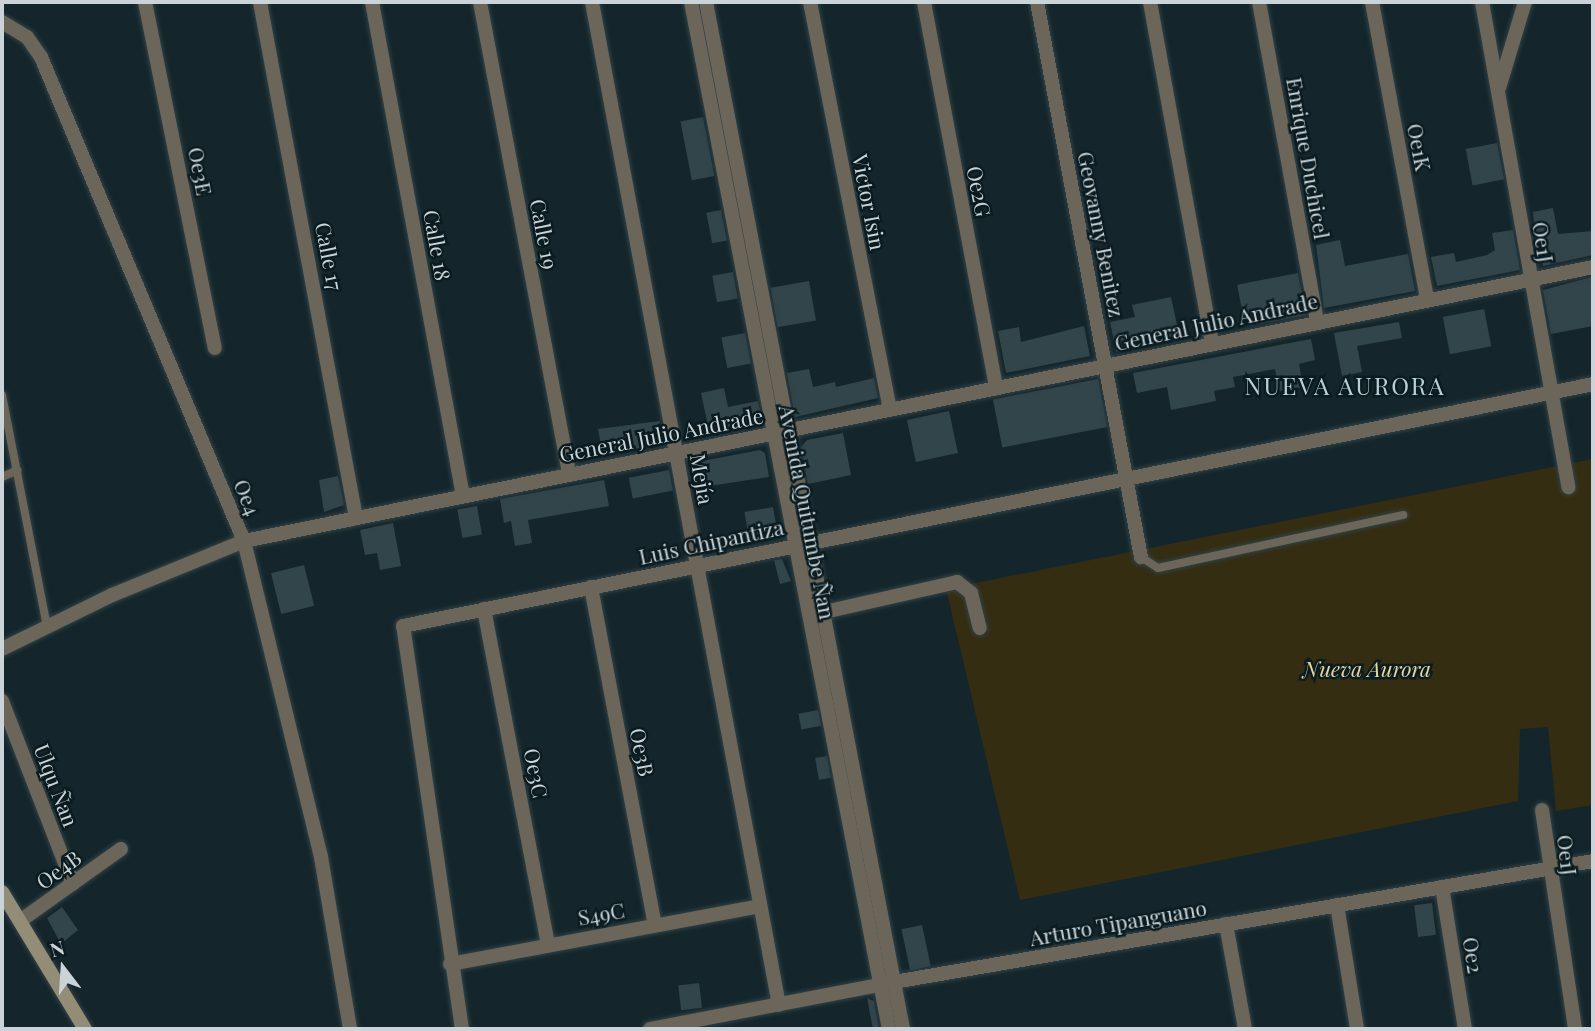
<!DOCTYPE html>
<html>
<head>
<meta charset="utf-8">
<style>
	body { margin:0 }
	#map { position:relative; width:1595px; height:1031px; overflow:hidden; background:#14262b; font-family:"Playfair Display",serif }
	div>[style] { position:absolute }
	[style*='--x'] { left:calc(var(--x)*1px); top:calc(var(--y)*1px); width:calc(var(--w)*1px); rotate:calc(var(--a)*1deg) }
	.green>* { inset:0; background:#352d11 }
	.building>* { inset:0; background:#32454b; transform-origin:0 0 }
	.roads { filter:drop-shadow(0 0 2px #314247) drop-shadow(0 0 2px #314247) }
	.service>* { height:8px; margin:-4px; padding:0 4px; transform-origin:4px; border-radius:4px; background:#6b6659 }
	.minor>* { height:14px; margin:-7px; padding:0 7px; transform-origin:7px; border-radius:7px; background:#6b6659 }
	.tertiary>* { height:14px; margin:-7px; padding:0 7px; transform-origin:7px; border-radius:7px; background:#6b6659 }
	.secondary>* { height:14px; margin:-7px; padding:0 7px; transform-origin:7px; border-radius:7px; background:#938c76 }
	span { translate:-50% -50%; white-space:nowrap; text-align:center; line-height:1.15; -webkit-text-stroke:5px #0b1c21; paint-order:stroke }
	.street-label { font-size:21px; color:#cad4d8 }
	.park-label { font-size:21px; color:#e9d69c; font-style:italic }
	.quarter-label { font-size:24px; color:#b9cfd6; letter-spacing:2px }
	.frame { position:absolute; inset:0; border:4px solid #cad4d8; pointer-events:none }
	.north { position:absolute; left:28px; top:933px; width:70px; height:70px; -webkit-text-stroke:5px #0b1c21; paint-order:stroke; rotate:343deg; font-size:19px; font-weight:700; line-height:28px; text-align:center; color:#cad4d8 }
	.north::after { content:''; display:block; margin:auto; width:24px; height:32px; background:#cad4d8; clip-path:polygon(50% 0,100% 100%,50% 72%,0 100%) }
</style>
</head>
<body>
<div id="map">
	<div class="green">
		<div style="clip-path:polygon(1593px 459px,1593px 805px,1556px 811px,1548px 727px,1520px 729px,1518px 801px,1020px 900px,946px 589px)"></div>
	</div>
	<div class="building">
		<div style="left:703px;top:117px;width:60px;height:23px;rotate:79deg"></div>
		<div style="left:1497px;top:143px;width:37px;height:32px;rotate:79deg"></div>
		<div style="clip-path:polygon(1553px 208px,1558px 234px,1593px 231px,1593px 255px,1543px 266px,1539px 247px,1536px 250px,1533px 212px)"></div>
		<div style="left:721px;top:210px;width:31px;height:15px;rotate:79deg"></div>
		<div style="clip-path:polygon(1513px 230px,1520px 270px,1437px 286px,1431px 257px,1454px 253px,1456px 262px,1487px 255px,1495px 250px,1492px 233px)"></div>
		<div style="clip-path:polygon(1340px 240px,1345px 266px,1408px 254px,1415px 291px,1324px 308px,1316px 245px)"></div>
		<div style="left:733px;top:272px;width:27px;height:21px;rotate:80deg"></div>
		<div style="left:1298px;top:273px;width:43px;height:62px;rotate:79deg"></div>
		<div style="clip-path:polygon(1592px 277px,1593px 326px,1551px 334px,1543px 290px)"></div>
		<div style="left:809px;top:281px;width:40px;height:39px;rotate:80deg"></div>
		<div style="clip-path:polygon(1171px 297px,1180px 339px,1116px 352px,1110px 322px,1135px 317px,1132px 305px)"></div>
		<div style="left:1484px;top:309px;width:38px;height:42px;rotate:79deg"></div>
		<div style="clip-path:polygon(1399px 322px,1402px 338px,1357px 346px,1362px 372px,1342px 376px,1334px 333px)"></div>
		<div style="clip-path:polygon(1084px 326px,1090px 356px,1006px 373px,998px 331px,1019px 327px,1021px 342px)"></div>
		<div style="left:745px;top:333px;width:31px;height:24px;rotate:79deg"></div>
		<div style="clip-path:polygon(1311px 339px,1315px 360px,1299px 364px,1303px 387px,1279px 391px,1275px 369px,1233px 377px,1235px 387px,1214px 391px,1216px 401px,1171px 410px,1167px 387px,1137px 393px,1133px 373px)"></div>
		<div style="clip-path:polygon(809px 369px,813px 387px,835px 382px,836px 387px,874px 378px,878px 398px,795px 417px,787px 373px)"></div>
		<div style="left:1098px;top:379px;width:49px;height:107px;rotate:79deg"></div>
		<div style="clip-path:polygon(724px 388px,728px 407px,758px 401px,763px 424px,710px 435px,701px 393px)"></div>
		<div style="left:949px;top:411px;width:43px;height:43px;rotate:78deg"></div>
		<div style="clip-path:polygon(660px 421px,661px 444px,603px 456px,598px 429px)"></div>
		<div style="clip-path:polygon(843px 433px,851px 475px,808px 484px,801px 447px,807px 440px)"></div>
		<div style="clip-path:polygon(760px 450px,765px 453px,769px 477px,696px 488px,692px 465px,697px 462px)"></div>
		<div style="left:669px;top:470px;width:21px;height:41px;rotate:79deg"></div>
		<div style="clip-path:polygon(338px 476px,344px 505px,324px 512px,319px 480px)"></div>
		<div style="clip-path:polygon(604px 480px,609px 506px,528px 520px,532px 543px,515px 546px,511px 521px,504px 523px,500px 499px)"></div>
		<div style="left:477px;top:506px;width:29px;height:20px;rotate:80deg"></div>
		<div style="left:773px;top:507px;width:27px;height:29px;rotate:80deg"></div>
		<div style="clip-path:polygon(393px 523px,401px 566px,380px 570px,377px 553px,365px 555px,360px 530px)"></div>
		<div style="clip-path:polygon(782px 559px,791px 581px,780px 584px,774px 560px)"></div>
		<div style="left:304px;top:565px;width:42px;height:34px;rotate:76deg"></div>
		<div style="left:818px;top:710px;width:16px;height:20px;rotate:79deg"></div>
		<div style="left:827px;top:756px;width:22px;height:12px;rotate:80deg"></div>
		<div style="left:1432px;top:903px;width:32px;height:18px;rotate:83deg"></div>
		<div style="clip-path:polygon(62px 907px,78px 930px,61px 944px,47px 918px)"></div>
		<div style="left:922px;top:925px;width:42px;height:21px;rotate:78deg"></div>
		<div style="left:699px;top:983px;width:25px;height:21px;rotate:83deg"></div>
		<div style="clip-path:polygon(867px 998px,874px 1001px,879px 1029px,873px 1029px)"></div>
	</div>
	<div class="roads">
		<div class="service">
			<div style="--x:2;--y:395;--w:236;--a:79"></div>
			<div style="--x:2;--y:477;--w:17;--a:-24"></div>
			<div style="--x:1141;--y:557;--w:20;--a:33"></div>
			<div style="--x:1158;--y:568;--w:251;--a:-12.2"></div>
		</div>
		<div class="minor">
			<div style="--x:145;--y:2;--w:353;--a:78.6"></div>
			<div style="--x:260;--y:2;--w:525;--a:79.46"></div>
			<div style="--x:372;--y:2;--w:502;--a:79.56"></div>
			<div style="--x:480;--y:2;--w:480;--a:79.3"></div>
			<div style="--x:592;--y:2;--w:1020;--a:79.44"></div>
			<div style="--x:810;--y:2;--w:415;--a:78.9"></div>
			<div style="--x:924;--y:2;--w:393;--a:79.4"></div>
			<div style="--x:1037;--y:2;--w:565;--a:79.39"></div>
			<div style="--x:1150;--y:2;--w:348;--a:79.7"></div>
			<div style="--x:1259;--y:2;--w:325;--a:79.7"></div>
			<div style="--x:1372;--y:2;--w:303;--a:79.5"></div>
			<div style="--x:1482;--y:2;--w:493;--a:79.9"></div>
			<div style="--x:2;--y:22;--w:29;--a:31"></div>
			<div style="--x:27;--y:37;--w:24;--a:55"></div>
			<div style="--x:41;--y:57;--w:525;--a:67.25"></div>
			<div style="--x:244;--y:541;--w:325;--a:76.3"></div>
			<div style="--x:321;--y:857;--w:174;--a:80.4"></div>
			<div style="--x:1499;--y:88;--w:90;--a:-73.2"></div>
			<div style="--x:591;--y:587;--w:344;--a:79.3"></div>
			<div style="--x:484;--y:609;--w:342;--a:79.2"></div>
			<div style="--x:811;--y:615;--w:150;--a:-12.7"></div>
			<div style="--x:957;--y:582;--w:18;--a:38"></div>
			<div style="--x:971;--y:593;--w:36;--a:76"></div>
			<div style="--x:2;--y:649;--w:123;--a:-26.1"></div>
			<div style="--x:112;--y:595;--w:143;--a:-22.2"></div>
			<div style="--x:244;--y:541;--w:1377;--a:-11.48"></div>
			<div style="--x:2;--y:701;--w:196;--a:68.8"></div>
			<div style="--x:1542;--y:810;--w:221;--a:81.4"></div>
			<div style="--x:1442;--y:887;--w:144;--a:80.8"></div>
			<div style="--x:1337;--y:905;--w:126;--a:80.8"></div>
			<div style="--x:20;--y:921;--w:124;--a:-35.5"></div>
			<div style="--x:1226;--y:924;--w:107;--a:79.7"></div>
			<div style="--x:450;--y:964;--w:315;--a:-10.6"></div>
			<div style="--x:462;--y:1029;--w:407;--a:-98.3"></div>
			<div style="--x:403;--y:626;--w:1214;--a:-11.49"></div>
			<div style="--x:650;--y:1029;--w:248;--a:-10.9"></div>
			<div style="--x:894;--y:982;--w:709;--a:-9.82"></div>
		</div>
		<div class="tertiary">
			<div style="--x:691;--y:2;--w:1046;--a:79.09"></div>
			<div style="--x:706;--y:2;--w:1046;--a:79.14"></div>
		</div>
		<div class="secondary">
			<div style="--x:2;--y:892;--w:160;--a:58.8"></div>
		</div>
	</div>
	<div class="street-label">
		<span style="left:1420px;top:147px;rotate:79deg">Oe1K</span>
		<span style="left:1309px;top:158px;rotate:80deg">Enrique Duchicel</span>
		<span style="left:201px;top:171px;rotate:79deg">Oe3E</span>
		<span style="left:980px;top:191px;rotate:79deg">Oe2G</span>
		<span style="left:870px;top:202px;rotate:79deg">Victor Isin</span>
		<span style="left:545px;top:234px;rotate:79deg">Calle 19</span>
		<span style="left:1102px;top:234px;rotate:79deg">Geovanny Benitez</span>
		<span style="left:1544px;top:242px;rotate:81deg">Oe1J</span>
		<span style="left:438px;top:245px;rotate:80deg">Calle 18</span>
		<span style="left:330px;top:256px;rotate:79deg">Calle 17</span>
		<span style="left:1216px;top:321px;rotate:-12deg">General Julio Andrade</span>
		<span style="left:661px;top:434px;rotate:-11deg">General Julio Andrade</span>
		<span style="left:703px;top:479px;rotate:80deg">Mejía</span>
		<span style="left:248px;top:497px;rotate:68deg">Oe4</span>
		<span style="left:808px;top:512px;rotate:79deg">Avenida Quitumbe Ñan</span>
		<span style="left:711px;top:541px;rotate:-12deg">Luis Chipantiza</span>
		<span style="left:643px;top:752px;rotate:79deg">Oe3B</span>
		<span style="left:537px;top:773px;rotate:79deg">Oe3C</span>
		<span style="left:57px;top:785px;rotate:69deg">Ulqu Ñan</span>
		<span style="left:1568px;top:855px;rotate:83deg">Oe1J</span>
		<span style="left:58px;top:869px;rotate:-36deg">Oe4B</span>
		<span style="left:601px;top:913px;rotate:-10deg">S49C</span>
		<span style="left:1118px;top:922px;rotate:-10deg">Arturo Tipanguano</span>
		<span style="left:1474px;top:955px;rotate:81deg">Oe2</span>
	</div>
	<div class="park-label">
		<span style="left:1367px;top:668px">Nueva Aurora</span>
	</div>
	<div class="quarter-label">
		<span style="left:1345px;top:386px">NUEVA AURORA</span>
	</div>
	<div class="frame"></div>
	<div class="north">N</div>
</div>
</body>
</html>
